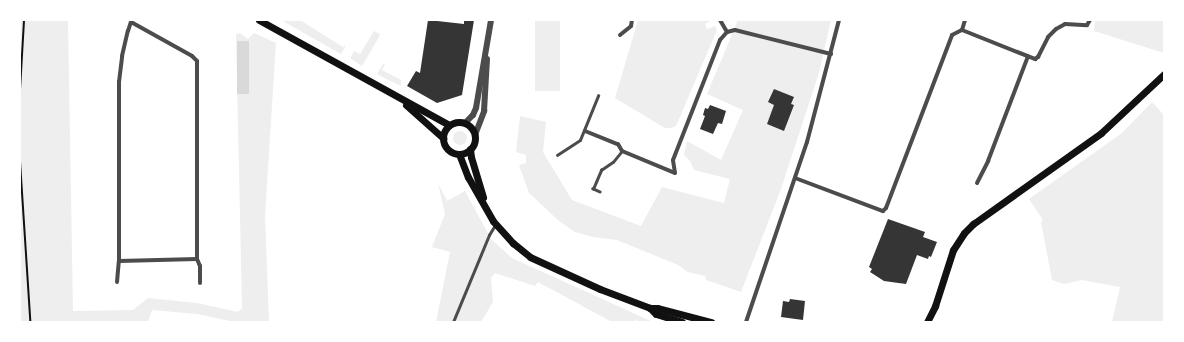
<!DOCTYPE html>
<html>
<head>
<meta charset="utf-8">
<style>
	body { margin:0 }
	#map { position:relative; width:1184px; height:342px; overflow:hidden; background:#fff; font-family:"PT Sans Narrow",sans-serif }
	div>[style] { position:absolute }
	[style*='--x'] { left:calc(var(--x)*1px); top:calc(var(--y)*1px); width:calc(var(--w)*1px); rotate:calc(var(--a)*1deg) }
	.green>* { inset:0; background:#eee; transform-origin:0 0 }
	.round { border-radius:50% }
	.water>* { inset:0; background:#d9d9d9; transform-origin:0 0 }
	.building>* { inset:0; background:#353535 }
	.path>* { height:1.5px; margin:-0.75px; padding:0 0.75px; transform-origin:0.75px; border-radius:0.75px; background:#111 }
	.service>* { height:2.5px; margin:-1.25px; padding:0 1.25px; transform-origin:1.25px; border-radius:1.25px; background:#4c4c4c }
	.minor>* { height:4px; margin:-2px; padding:0 2px; transform-origin:2px; border-radius:2px; background:#4c4c4c }
	.tertiary>* { height:6px; margin:-3px; padding:0 3px; transform-origin:3px; border-radius:3px; background:#4c4c4c }
	.secondary>* { height:7px; margin:-3.5px; padding:0 3.5px; transform-origin:3.5px; border-radius:3.5px; background:#111 }
	.secondary>.ring { margin:-3.5px; padding:0; box-sizing:content-box; background:none; border:7px solid #111; border-radius:50% }
	span { translate:-50% -50%; white-space:nowrap; text-align:center; line-height:1.15; -webkit-text-stroke:4px #fff; paint-order:stroke }
	.frame { position:absolute; inset:0; border:21px solid #fff; pointer-events:none }
</style>
</head>
<body>
<div id="map">
	<div class="green">
		<div style="clip-path:polygon(20px 20px,68px 20px,73px 311px,133px 310px,148px 298px,197px 303px,238px 312px,242px 308px,236px 34px,240px 33px,248px 39px,254px 33px,276px 43px,265px 215px,269px 322px,235px 322px,197px 314px,152px 310px,148px 322px,20px 322px)"></div>
		<div style="clip-path:polygon(281px 20px,300px 20px,343px 47px,345px 45px,345px 47px,341px 54px)"></div>
		<div style="left:535px;top:20px;width:25px;height:71px"></div>
		<div style="clip-path:polygon(638px 20px,712px 20px,705px 24px,707px 29px,715px 26px,717px 30px,676px 126px,671px 128px,665px 128px,615px 98px)"></div>
		<div style="clip-path:polygon(738px 20px,831px 20px,819px 73px,781px 189px,741px 292px,706px 280px,705px 276px,688px 272px,678px 265px,617px 240px,593px 237px,575px 232px,559px 221px,529px 193px,519px 165px,526px 163px,526px 155px,516px 152px,520px 116px,546px 122px,543px 152px,572px 200px,641px 226px,662px 187px,724px 203px,730px 179px,694px 170px,690px 161px,684px 155px,687px 141px,721px 160px,743px 110px,707px 94px)"></div>
		<div style="clip-path:polygon(1095px 20px,1164px 20px,1164px 53px,1094px 31px)"></div>
		<div style="clip-path:polygon(374px 31px,380px 34px,379px 37px,362px 66px,350px 58px,354px 51px,360px 54px)"></div>
		<div style="clip-path:polygon(383px 64px,385px 64px,382px 70px,401px 80px,401px 86px,377px 74px)"></div>
		<div style="clip-path:polygon(1152px 102px,1164px 115px,1164px 322px,1112px 322px,1120px 287px,1082px 280px,1064px 284px,1052px 280px,1041px 222px,1043px 220px,1029px 199px,1122px 133px)"></div>
		<div class="round" style="left:453px;top:131px;width:14px;height:14px"></div>
		<div style="clip-path:polygon(438px 183px,447px 201px,465px 191px,491px 239px,512px 258px,653px 322px,640px 322px,636px 320px,634px 322px,612px 322px,538px 282px,535px 286px,495px 273px,491px 278px,493px 302px,481px 322px,436px 322px,450px 252px,432px 247px,445px 214px)"></div>
	</div>
	<div class="water">
		<div style="left:237px;top:41px;width:12px;height:53px"></div>
	</div>
	<div class="building">
		<div style="clip-path:polygon(428px 20px,464px 24px,464px 20px,474px 20px,462px 95px,437px 103px,407px 86px,416px 71px,420px 73px)"></div>
		<div style="clip-path:polygon(774px 89px,794px 97px,791px 104px,794px 105px,784px 131px,767px 124px,774px 105px,768px 102px)"></div>
		<div style="clip-path:polygon(710px 105px,726px 111px,722px 124px,718px 123px,713px 134px,700px 129px,705px 116px,703px 115px,705px 108px,708px 109px)"></div>
		<div style="clip-path:polygon(888px 219px,925px 232px,923px 237px,937px 242px,931px 257px,929px 256px,928px 259px,917px 255px,906px 284px,884px 281px,870px 272px,872px 269px,869px 267px)"></div>
		<div style="clip-path:polygon(790px 299px,805px 301px,803px 320px,781px 317px,783px 301px,789px 302px)"></div>
	</div>
	<div class="path">
		<div style="--x:20;--y:90;--w:70;--a:-86.7"></div>
		<div style="--x:20;--y:154;--w:168;--a:86.3"></div>
	</div>
	<div class="service">
		<div style="--x:557;--y:155;--w:27;--a:-33"></div>
		<div style="--x:580;--y:140;--w:48;--a:-67.8"></div>
		<div style="--x:600;--y:192;--w:8;--a:-157"></div>
		<div style="--x:593;--y:189;--w:21;--a:-67"></div>
		<div style="--x:601;--y:170;--w:14;--a:-34"></div>
		<div style="--x:613;--y:162;--w:14;--a:-51"></div>
		<div style="--x:453;--y:322;--w:94;--a:-67.5"></div>
		<div style="--x:489;--y:235;--w:12;--a:-59"></div>
	</div>
	<div class="minor">
		<div style="--x:720;--y:20;--w:14;--a:60"></div>
		<div style="--x:131;--y:22;--w:70;--a:29.1"></div>
		<div style="--x:192;--y:56;--w:7;--a:45"></div>
		<div style="--x:197;--y:61;--w:198;--a:90"></div>
		<div style="--x:197;--y:259;--w:78;--a:178.5"></div>
		<div style="--x:119;--y:261;--w:179;--a:-90"></div>
		<div style="--x:119;--y:82;--w:26;--a:-83"></div>
		<div style="--x:122;--y:56;--w:26;--a:-77"></div>
		<div style="--x:128;--y:31;--w:9;--a:-72"></div>
		<div style="--x:131;--y:22;--w:2;--a:-63"></div>
		<div style="--x:962;--y:30;--w:79;--a:21.7"></div>
		<div style="--x:1035;--y:59;--w:4;--a:-34"></div>
		<div style="--x:1038;--y:57;--w:22;--a:-63"></div>
		<div style="--x:1048;--y:37;--w:11;--a:-45"></div>
		<div style="--x:1056;--y:29;--w:10;--a:-29"></div>
		<div style="--x:1065;--y:24;--w:22;--a:3"></div>
		<div style="--x:1087;--y:25;--w:6;--a:-59"></div>
		<div style="--x:620;--y:35;--w:14;--a:-39"></div>
		<div style="--x:631;--y:26;--w:6;--a:-81"></div>
		<div style="--x:585;--y:131;--w:35;--a:22"></div>
		<div style="--x:618;--y:144;--w:8;--a:60"></div>
		<div style="--x:622;--y:151;--w:57;--a:22.5"></div>
		<div style="--x:675;--y:173;--w:13;--a:-99"></div>
		<div style="--x:673;--y:160;--w:129;--a:-68.6"></div>
		<div style="--x:720;--y:40;--w:11;--a:-49"></div>
		<div style="--x:727;--y:32;--w:8;--a:-14"></div>
		<div style="--x:735;--y:30;--w:99;--a:14"></div>
		<div style="--x:795;--y:178;--w:94;--a:20.6"></div>
		<div style="--x:883;--y:211;--w:4;--a:-45"></div>
		<div style="--x:886;--y:208;--w:185;--a:-69.1"></div>
		<div style="--x:952;--y:35;--w:11;--a:-27"></div>
		<div style="--x:962;--y:30;--w:10;--a:-73"></div>
		<div style="--x:977;--y:183;--w:25;--a:-63"></div>
		<div style="--x:988;--y:161;--w:112;--a:-69.1"></div>
		<div style="--x:197;--y:259;--w:8;--a:67"></div>
		<div style="--x:200;--y:266;--w:17;--a:90"></div>
		<div style="--x:117;--y:282;--w:21;--a:-85"></div>
		<div style="--x:746;--y:322;--w:190;--a:-71.3"></div>
		<div style="--x:807;--y:142;--w:126;--a:-75.3"></div>
	</div>
	<div class="tertiary">
		<div style="--x:465;--y:123;--w:11;--a:-45"></div>
		<div style="--x:473;--y:115;--w:8;--a:-67"></div>
		<div style="--x:476;--y:108;--w:89;--a:-80.3"></div>
		<div style="--x:475;--y:135;--w:26;--a:-69"></div>
		<div style="--x:484;--y:111;--w:52;--a:-86.7"></div>
	</div>
	<div class="secondary">
		<div style="--x:259;--y:20;--w:217;--a:28.9"></div>
		<div style="--x:406;--y:105;--w:50;--a:41.7"></div>
		<div class="ring" style="left:443px;top:122px;width:25px;height:25px"></div>
		<div style="--x:470;--y:149;--w:8;--a:83"></div>
		<div style="--x:471;--y:157;--w:42;--a:73.3"></div>
		<div style="--x:459;--y:154;--w:25;--a:69"></div>
		<div style="--x:468;--y:177;--w:51;--a:60.4"></div>
		<div style="--x:493;--y:221;--w:30;--a:48"></div>
		<div style="--x:513;--y:243;--w:22;--a:39"></div>
		<div style="--x:530;--y:257;--w:77;--a:24.6"></div>
		<div style="--x:600;--y:289;--w:53;--a:20.8"></div>
		<div style="--x:650;--y:308;--w:8;--a:45"></div>
		<div style="--x:656;--y:314;--w:27;--a:17"></div>
		<div style="--x:650;--y:308;--w:7;--a:0"></div>
		<div style="--x:657;--y:308;--w:56;--a:14.5"></div>
		<div style="--x:927;--y:322;--w:18;--a:-63"></div>
		<div style="--x:935;--y:306;--w:59;--a:-72.2"></div>
		<div style="--x:953;--y:250;--w:20;--a:-57"></div>
		<div style="--x:964;--y:233;--w:13;--a:-45"></div>
		<div style="--x:973;--y:224;--w:157;--a:-35.4"></div>
		<div style="--x:1101;--y:133;--w:86;--a:-43.1"></div>
	</div>
	<div class="frame"></div>
</div>
</body>
</html>
